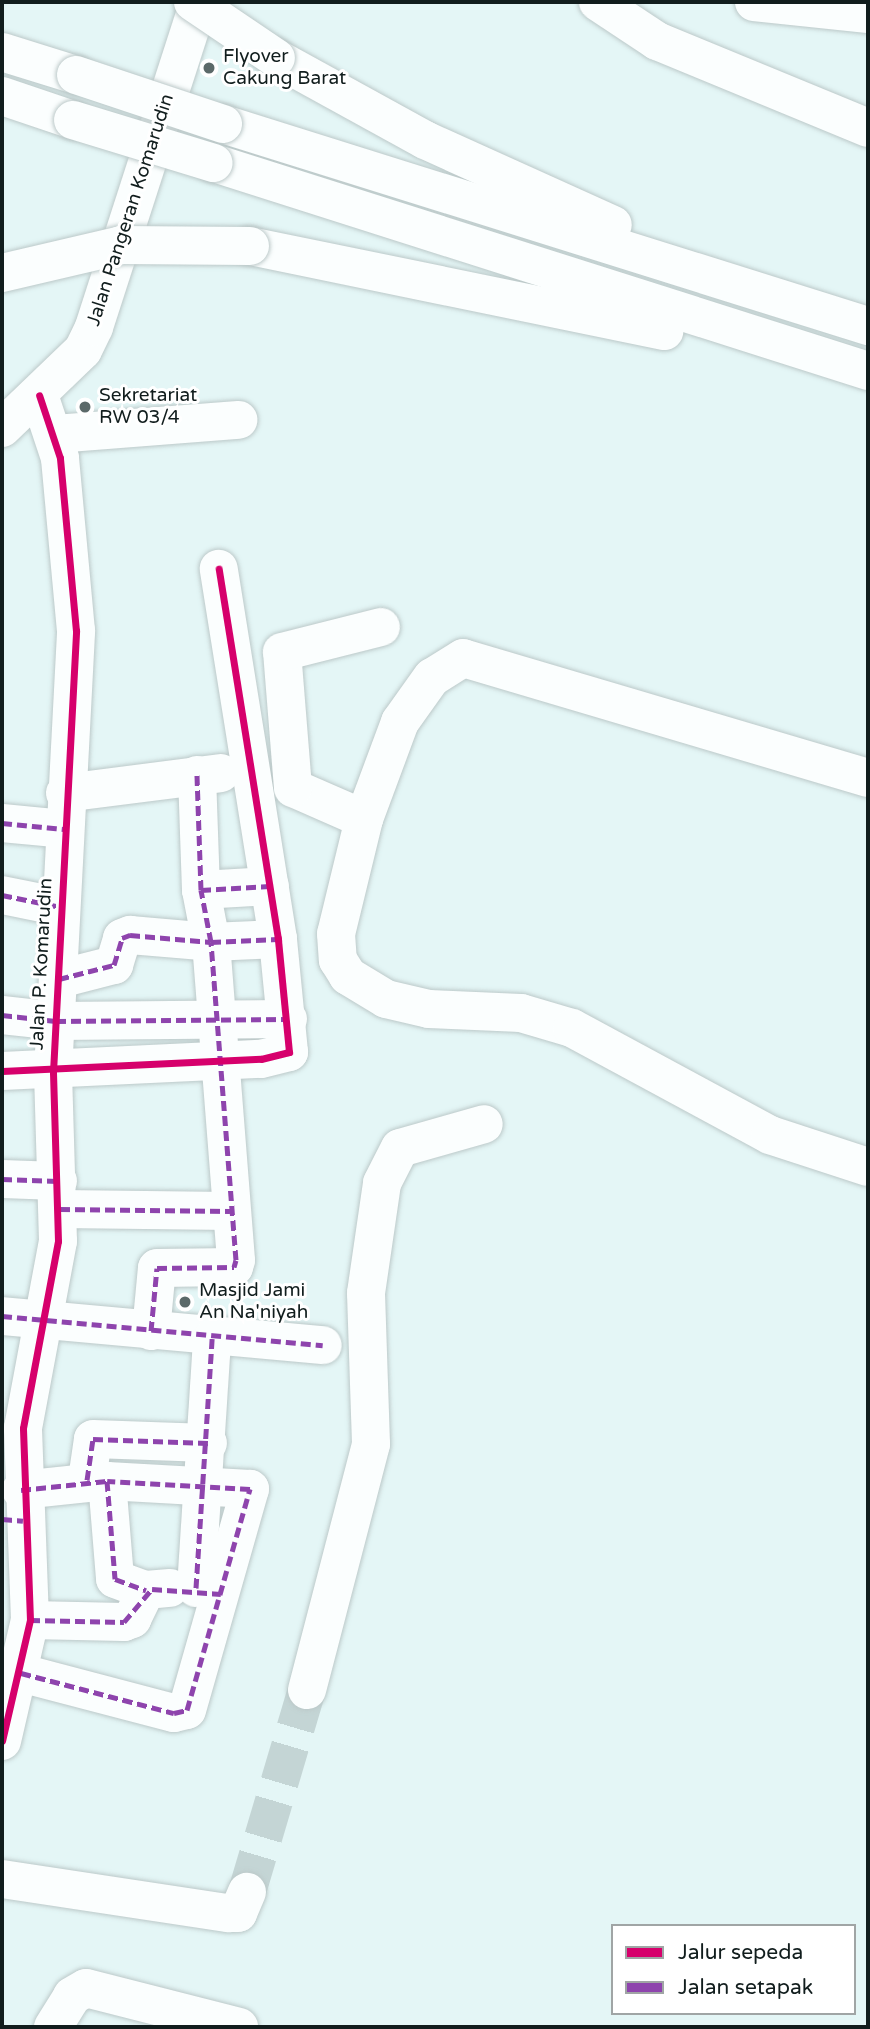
<!DOCTYPE html>
<html>
<head>
<meta charset="utf-8">
<style>
	body { margin:0 }
	#map { position:relative; width:870px; height:2029px; overflow:hidden; background:#e4f6f6; font-family:"Varela Round",sans-serif }
	div>[style] { position:absolute }
	[style*='--x'] { left:calc(var(--x)*1px); top:calc(var(--y)*1px); width:calc(var(--w)*1px); rotate:calc(var(--a)*1deg) }
	.minor-tunnel>* { height:38px; margin-top:-19px; transform-origin:0; background:repeating-linear-gradient(90deg,#c4d5d5 0 38px,transparent 0 57px) }
	.roads { filter:drop-shadow(0 0 2px #bcc9c9) drop-shadow(0 0 2px #bcc9c9) }
	.minor>* { height:38px; margin:-19px; padding:0 19px; transform-origin:19px; border-radius:19px; background:#fbfefe }
	.highway>* { height:38px; margin:-19px; padding:0 19px; transform-origin:19px; border-radius:19px; background:#fbfefe }
	.bridges { filter:drop-shadow(0 0 2px #bcc9c9) drop-shadow(0 0 2px #bcc9c9) }
	.highway-bridge>* { height:38px; margin:-19px; padding:0 19px; transform-origin:19px; border-radius:19px; background:#fbfefe }
	.quiet>* { height:5px; margin-top:-2.5px; transform-origin:0; background:repeating-linear-gradient(90deg,#8e44ad 0 10px,transparent 0 15px) }
	.cycleway>* { height:7px; margin:-3.5px; padding:0 3.5px; transform-origin:3.5px; border-radius:3.5px; background:#d6006c }
	.dots>* { width:19px; height:19px; translate:-50% -50%; box-sizing:border-box; border:4px solid #fff; border-radius:50% }
	span { translate:-50% -50%; white-space:nowrap; text-align:center; line-height:1.15; -webkit-text-stroke:6px #fff; paint-order:stroke }
	.poi-label { font-size:19px; color:#111d1d }
	.left { translate:0 -50%; text-align:left }
	.street-label { font-size:19px; color:#111d1d }
	.frame { position:absolute; inset:0; border:4px solid #111d1d; pointer-events:none }
	.legend { position:absolute; left:611px; top:1924px; width:245px; height:91px; box-sizing:border-box; background:#fff; border:2px solid #a0a5a5; margin:0; padding:9px 12px; list-style:none; font-size:21px; color:#111d1d }
	.legend li { display:flex; align-items:center; gap:14px; height:35px }
	.legend b { width:35px; border:2px solid #a0a5a5 }
</style>
</head>
<body>
<div id="map">
	<div class="minor-tunnel">
		<div style="--x:247;--y:1892;--w:211;--a:-73.5"></div>
	</div>
	<div class="roads">
		<div class="minor">
			<div style="--x:598;--y:2;--w:71;--a:33.5"></div>
			<div style="--x:657;--y:41;--w:228;--a:22.4"></div>
			<div style="--x:754;--y:2;--w:115;--a:6"></div>
			<div style="--x:2;--y:428;--w:112;--a:-43.9"></div>
			<div style="--x:83;--y:350;--w:25;--a:-64"></div>
			<div style="--x:94;--y:327;--w:342;--a:-72.1"></div>
			<div style="--x:55;--y:434;--w:184;--a:-4.4"></div>
			<div style="--x:868;--y:778;--w:422;--a:-163.5"></div>
			<div style="--x:463;--y:658;--w:36;--a:148"></div>
			<div style="--x:432;--y:677;--w:55;--a:125.4"></div>
			<div style="--x:400;--y:722;--w:103;--a:110.4"></div>
			<div style="--x:364;--y:819;--w:118;--a:103.7"></div>
			<div style="--x:336;--y:934;--w:26;--a:86"></div>
			<div style="--x:338;--y:960;--w:19;--a:58"></div>
			<div style="--x:348;--y:976;--w:44;--a:31.2"></div>
			<div style="--x:386;--y:999;--w:44;--a:13.1"></div>
			<div style="--x:429;--y:1009;--w:92;--a:2.5"></div>
			<div style="--x:521;--y:1013;--w:53;--a:16.4"></div>
			<div style="--x:572;--y:1028;--w:225;--a:28.4"></div>
			<div style="--x:770;--y:1135;--w:103;--a:18.1"></div>
			<div style="--x:65;--y:793;--w:157;--a:-7.3"></div>
			<div style="--x:364;--y:819;--w:77;--a:-156.4"></div>
			<div style="--x:293;--y:788;--w:136;--a:-94.6"></div>
			<div style="--x:282;--y:652;--w:102;--a:-14.2"></div>
			<div style="--x:2;--y:823;--w:62;--a:5.5"></div>
			<div style="--x:201;--y:890;--w:69;--a:-3.3"></div>
			<div style="--x:2;--y:895;--w:60;--a:11.5"></div>
			<div style="--x:59;--y:979;--w:57;--a:-14.3"></div>
			<div style="--x:114;--y:965;--w:28;--a:-73"></div>
			<div style="--x:122;--y:938;--w:9;--a:-21"></div>
			<div style="--x:130;--y:935;--w:81;--a:4.9"></div>
			<div style="--x:211;--y:942;--w:67;--a:-2.6"></div>
			<div style="--x:2;--y:1015;--w:54;--a:6.3"></div>
			<div style="--x:56;--y:1021;--w:232;--a:-0.5"></div>
			<div style="--x:2;--y:1071;--w:259;--a:-2.7"></div>
			<div style="--x:261;--y:1059;--w:29;--a:-14"></div>
			<div style="--x:289;--y:1052;--w:114;--a:-95.6"></div>
			<div style="--x:278;--y:939;--w:375;--a:-99.1"></div>
			<div style="--x:2;--y:1179;--w:56;--a:2"></div>
			<div style="--x:60;--y:1209;--w:170;--a:0.7"></div>
			<div style="--x:2;--y:1316;--w:322;--a:5.2"></div>
			<div style="--x:151;--y:1331;--w:63;--a:-84.6"></div>
			<div style="--x:157;--y:1268;--w:77;--a:-0.7"></div>
			<div style="--x:234;--y:1267;--w:7;--a:-74"></div>
			<div style="--x:236;--y:1260;--w:319;--a:-94.5"></div>
			<div style="--x:211;--y:942;--w:53;--a:-100.9"></div>
			<div style="--x:201;--y:890;--w:115;--a:-92"></div>
			<div style="--x:87;--y:1480;--w:41;--a:-81.7"></div>
			<div style="--x:93;--y:1439;--w:115;--a:2"></div>
			<div style="--x:21;--y:1490;--w:86;--a:-6"></div>
			<div style="--x:196;--y:1588;--w:250;--a:-86.3"></div>
			<div style="--x:30;--y:1620;--w:94;--a:1.2"></div>
			<div style="--x:124;--y:1622;--w:9;--a:-21"></div>
			<div style="--x:132;--y:1619;--w:32;--a:-64"></div>
			<div style="--x:146;--y:1590;--w:24;--a:-5"></div>
			<div style="--x:21;--y:1673;--w:158;--a:14.7"></div>
			<div style="--x:174;--y:1713;--w:13;--a:-13"></div>
			<div style="--x:187;--y:1710;--w:230;--a:-74.1"></div>
			<div style="--x:250;--y:1489;--w:143;--a:-176.8"></div>
			<div style="--x:107;--y:1481;--w:98;--a:85.3"></div>
			<div style="--x:115;--y:1579;--w:33;--a:20"></div>
			<div style="--x:307;--y:1690;--w:254;--a:-75.4"></div>
			<div style="--x:371;--y:1444;--w:151;--a:-91.9"></div>
			<div style="--x:366;--y:1293;--w:111;--a:-81.7"></div>
			<div style="--x:382;--y:1183;--w:39;--a:-63"></div>
			<div style="--x:400;--y:1148;--w:87;--a:-15.9"></div>
			<div style="--x:2;--y:1741;--w:124;--a:-77"></div>
			<div style="--x:30;--y:1620;--w:192;--a:-92.1"></div>
			<div style="--x:23;--y:1428;--w:190;--a:-79.4"></div>
			<div style="--x:58;--y:1241;--w:169;--a:-91.7"></div>
			<div style="--x:53;--y:1072;--w:442;--a:-87"></div>
			<div style="--x:76;--y:631;--w:174;--a:-95.3"></div>
			<div style="--x:60;--y:458;--w:66;--a:-108.4"></div>
			<div style="--x:2;--y:1879;--w:229;--a:8.6"></div>
			<div style="--x:228;--y:1913;--w:10;--a:0"></div>
			<div style="--x:238;--y:1913;--w:23;--a:-67"></div>
			<div style="--x:53;--y:2027;--w:36;--a:-58"></div>
			<div style="--x:72;--y:1996;--w:16;--a:-30"></div>
			<div style="--x:86;--y:1988;--w:158;--a:14.3"></div>
		</div>
		<div class="highway">
			<div style="--x:2;--y:52;--w:77;--a:17.3"></div>
			<div style="--x:276;--y:58;--w:170;--a:28.8"></div>
			<div style="--x:425;--y:140;--w:206;--a:24.3"></div>
			<div style="--x:2;--y:96;--w:75;--a:18.7"></div>
			<div style="--x:223;--y:124;--w:676;--a:17.39"></div>
			<div style="--x:214;--y:163;--w:686;--a:17.64"></div>
			<div style="--x:250;--y:246;--w:423;--a:11.6"></div>
		</div>
	</div>
	<div class="bridges">
		<div class="highway-bridge">
			<div style="--x:193;--y:2;--w:100;--a:34"></div>
			<div style="--x:76;--y:75;--w:155;--a:18.4"></div>
			<div style="--x:73;--y:120;--w:147;--a:17"></div>
			<div style="--x:2;--y:273;--w:122;--a:-13.2"></div>
			<div style="--x:121;--y:245;--w:129;--a:0.4"></div>
		</div>
	</div>
	<div class="quiet">
		<div style="--x:2;--y:823;--w:62;--a:5.5"></div>
		<div style="--x:201;--y:890;--w:69;--a:-3.3"></div>
		<div style="--x:2;--y:895;--w:60;--a:11.5"></div>
		<div style="--x:59;--y:979;--w:57;--a:-14.3"></div>
		<div style="--x:114;--y:965;--w:28;--a:-73"></div>
		<div style="--x:122;--y:938;--w:9;--a:-21"></div>
		<div style="--x:130;--y:935;--w:81;--a:4.9"></div>
		<div style="--x:211;--y:942;--w:67;--a:-2.6"></div>
		<div style="--x:2;--y:1015;--w:54;--a:6.3"></div>
		<div style="--x:56;--y:1021;--w:232;--a:-0.5"></div>
		<div style="--x:2;--y:1179;--w:56;--a:2"></div>
		<div style="--x:60;--y:1209;--w:170;--a:0.7"></div>
		<div style="--x:2;--y:1316;--w:322;--a:5.2"></div>
		<div style="--x:151;--y:1331;--w:63;--a:-84.6"></div>
		<div style="--x:157;--y:1268;--w:77;--a:-0.7"></div>
		<div style="--x:234;--y:1267;--w:7;--a:-74"></div>
		<div style="--x:236;--y:1260;--w:319;--a:-94.5"></div>
		<div style="--x:211;--y:942;--w:53;--a:-100.9"></div>
		<div style="--x:201;--y:890;--w:115;--a:-92"></div>
		<div style="--x:87;--y:1480;--w:41;--a:-81.7"></div>
		<div style="--x:93;--y:1439;--w:115;--a:2"></div>
		<div style="--x:21;--y:1490;--w:86;--a:-6"></div>
		<div style="--x:2;--y:1519;--w:21;--a:5"></div>
		<div style="--x:196;--y:1588;--w:250;--a:-86.3"></div>
		<div style="--x:30;--y:1620;--w:94;--a:1.2"></div>
		<div style="--x:124;--y:1622;--w:43;--a:-49.7"></div>
		<div style="--x:152;--y:1589;--w:69;--a:4.1"></div>
		<div style="--x:21;--y:1673;--w:158;--a:14.7"></div>
		<div style="--x:174;--y:1713;--w:13;--a:-13"></div>
		<div style="--x:187;--y:1710;--w:230;--a:-74.1"></div>
		<div style="--x:250;--y:1489;--w:143;--a:-176.8"></div>
		<div style="--x:107;--y:1481;--w:98;--a:85.3"></div>
		<div style="--x:115;--y:1579;--w:33;--a:20"></div>
	</div>
	<div class="cycleway">
		<div style="--x:2;--y:1071;--w:259;--a:-2.7"></div>
		<div style="--x:261;--y:1059;--w:29;--a:-14"></div>
		<div style="--x:289;--y:1052;--w:114;--a:-95.6"></div>
		<div style="--x:278;--y:939;--w:375;--a:-99.1"></div>
		<div style="--x:2;--y:1741;--w:124;--a:-77"></div>
		<div style="--x:30;--y:1620;--w:192;--a:-92.1"></div>
		<div style="--x:23;--y:1428;--w:190;--a:-79.4"></div>
		<div style="--x:58;--y:1241;--w:169;--a:-91.7"></div>
		<div style="--x:53;--y:1072;--w:442;--a:-87"></div>
		<div style="--x:76;--y:631;--w:174;--a:-95.3"></div>
		<div style="--x:60;--y:458;--w:66;--a:-108.4"></div>
	</div>
	<div class="dots">
		<div style="left:209px;top:68px;background:#5b6969"></div>
		<div style="left:85px;top:407px;background:#5b6969"></div>
		<div style="left:185px;top:1302px;background:#5b6969"></div>
	</div>
	<div class="poi-label">
		<span class="left" style="left:223px;top:68px">Flyover<br>Cakung Barat</span>
		<span class="left" style="left:99px;top:407px">Sekretariat<br>RW 03/4</span>
		<span class="left" style="left:199px;top:1302px">Masjid Jami<br>An Na'niyah</span>
	</div>
	<div class="street-label">
		<span style="left:131px;top:210px;rotate:-72deg">Jalan Pangeran Komarudin</span>
		<span style="left:42px;top:964px;rotate:-87deg">Jalan P. Komarudin</span>
	</div>
	<div class="frame"></div>
	<ul class="legend">
	<li><b style="height:9px;background:#d6006c"></b>Jalur sepeda</li>
	<li><b style="height:9px;background:#8e44ad"></b>Jalan setapak</li>
	</ul>
</div>
</body>
</html>
